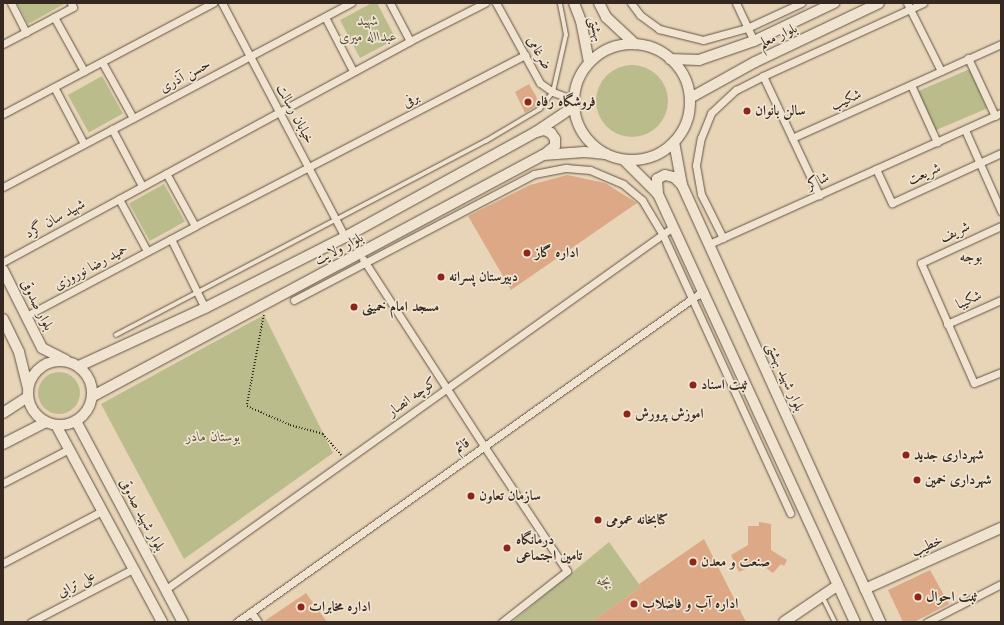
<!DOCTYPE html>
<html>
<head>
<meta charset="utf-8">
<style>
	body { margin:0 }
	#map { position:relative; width:1004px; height:625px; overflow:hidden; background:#e8d5b8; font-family:"Old Standard TT",Amiri,serif }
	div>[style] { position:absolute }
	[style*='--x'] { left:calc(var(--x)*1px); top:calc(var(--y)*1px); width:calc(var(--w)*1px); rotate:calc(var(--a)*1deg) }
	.green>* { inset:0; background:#babc8c; transform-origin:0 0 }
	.round { border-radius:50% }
	.building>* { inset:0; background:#dda885 }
	.path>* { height:1.5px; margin-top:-0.75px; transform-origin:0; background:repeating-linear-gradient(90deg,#352820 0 1px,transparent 0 3px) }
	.roads { filter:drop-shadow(0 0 1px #625346) drop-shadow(0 0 1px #625346) }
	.lane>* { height:3.5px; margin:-1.75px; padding:0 1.75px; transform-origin:1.75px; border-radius:1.75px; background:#f0e4d1 }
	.street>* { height:7px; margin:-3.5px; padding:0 3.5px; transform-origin:3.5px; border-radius:3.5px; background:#f0e4d1 }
	.secondary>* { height:10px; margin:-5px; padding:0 5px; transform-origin:5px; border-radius:5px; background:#f0e4d1 }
	.secondary>.ring { margin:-5px; padding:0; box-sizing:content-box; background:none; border:10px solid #f0e4d1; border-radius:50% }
	.dots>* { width:11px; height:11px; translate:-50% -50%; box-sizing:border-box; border:2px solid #f0e4d1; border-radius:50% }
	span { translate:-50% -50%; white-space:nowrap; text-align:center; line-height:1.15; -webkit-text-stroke:3.5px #f0e4d1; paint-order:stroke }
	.park-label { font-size:14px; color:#564d3b; font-style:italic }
	.street-label { font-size:14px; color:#352820 }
	.poi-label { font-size:14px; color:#352820; font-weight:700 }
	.left { translate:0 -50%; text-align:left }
	.neighbourhood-label { font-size:15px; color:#352820 }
	.frame { position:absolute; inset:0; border:4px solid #352820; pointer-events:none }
</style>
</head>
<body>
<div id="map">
	<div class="green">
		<div style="clip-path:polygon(17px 3px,63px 3px,64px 4px,28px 24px)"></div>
		<div style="clip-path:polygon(372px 3px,377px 3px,396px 39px,360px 58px,340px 20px)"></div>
		<div class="round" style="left:596px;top:65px;width:72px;height:72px"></div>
		<div style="left:970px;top:69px;width:43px;height:56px;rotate:67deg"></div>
		<div style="left:102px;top:76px;width:43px;height:39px;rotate:61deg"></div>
		<div style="left:164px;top:184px;width:43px;height:40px;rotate:61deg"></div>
		<div style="clip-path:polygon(264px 315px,333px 453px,184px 559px,101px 404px)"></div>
		<div class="round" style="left:38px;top:372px;width:42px;height:42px"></div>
		<div style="clip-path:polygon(609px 542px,641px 587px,591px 622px,512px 622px)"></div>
	</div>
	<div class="building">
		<div style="clip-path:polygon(529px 84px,537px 98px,536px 106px,525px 113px,515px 92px)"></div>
		<div style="clip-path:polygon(567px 175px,605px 183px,637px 203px,511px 290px,468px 216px,530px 185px)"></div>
		<div style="clip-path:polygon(759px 522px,771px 524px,771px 550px,787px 560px,784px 566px,781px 564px,773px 573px,759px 563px,739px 572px,731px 555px,748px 545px,748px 526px,759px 526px)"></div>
		<div style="clip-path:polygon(704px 539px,746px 622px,591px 622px,641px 587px,639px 584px)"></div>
		<div style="clip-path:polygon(930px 570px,949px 604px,914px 622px,903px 622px,888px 590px)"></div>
		<div style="clip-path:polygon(306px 593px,327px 622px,263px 622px)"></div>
	</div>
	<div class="path">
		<div style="--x:264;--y:315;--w:93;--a:100.6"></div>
		<div style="--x:247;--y:406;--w:47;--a:23.8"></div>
		<div style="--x:290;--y:425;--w:34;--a:15"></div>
		<div style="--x:323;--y:434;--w:28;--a:49"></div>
	</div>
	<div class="roads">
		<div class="lane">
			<div style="--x:116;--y:335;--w:418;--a:-27.7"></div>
			<div style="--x:486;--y:141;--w:63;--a:-30.7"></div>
			<div style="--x:540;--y:109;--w:21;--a:-53"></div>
			<div style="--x:553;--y:92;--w:58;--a:-77.2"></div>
			<div style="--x:566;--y:35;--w:33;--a:-101"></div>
			<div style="--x:823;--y:597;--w:28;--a:64"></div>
		</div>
		<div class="street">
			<div style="--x:11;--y:3;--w:33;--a:63"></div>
			<div style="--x:26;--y:32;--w:53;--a:-28"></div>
			<div style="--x:73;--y:7;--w:4;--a:-117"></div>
			<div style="--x:222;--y:3;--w:264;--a:62.3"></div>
			<div style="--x:496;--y:3;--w:91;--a:61.2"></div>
			<div style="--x:540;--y:83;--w:16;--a:35"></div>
			<div style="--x:553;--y:92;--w:22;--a:21"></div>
			<div style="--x:631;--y:3;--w:15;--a:53"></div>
			<div style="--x:640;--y:15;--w:24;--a:36"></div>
			<div style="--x:659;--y:29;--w:45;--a:14"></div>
			<div style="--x:703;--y:40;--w:46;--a:-15.3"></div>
			<div style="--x:747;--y:28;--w:60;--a:-24.8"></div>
			<div style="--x:736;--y:3;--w:42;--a:64.7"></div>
			<div style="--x:907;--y:3;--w:76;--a:63.4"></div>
			<div style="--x:54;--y:17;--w:62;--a:60.9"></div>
			<div style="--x:325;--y:17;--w:61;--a:62.6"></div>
			<div style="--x:410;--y:41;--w:84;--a:-26.9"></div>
			<div style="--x:3;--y:44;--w:26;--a:-28"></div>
			<div style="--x:968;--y:58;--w:64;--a:65"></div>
			<div style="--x:102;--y:62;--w:64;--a:61"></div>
			<div style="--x:763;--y:76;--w:132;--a:64.8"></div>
			<div style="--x:911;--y:85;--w:63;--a:65.5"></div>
			<div style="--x:54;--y:87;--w:64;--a:62.2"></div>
			<div style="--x:3;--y:114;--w:238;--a:-27.9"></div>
			<div style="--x:112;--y:129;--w:64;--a:62.2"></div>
			<div style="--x:965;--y:130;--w:89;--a:66"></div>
			<div style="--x:792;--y:138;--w:229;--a:-24.2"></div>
			<div style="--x:876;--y:169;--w:38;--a:65"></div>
			<div style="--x:892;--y:203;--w:120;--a:-24.6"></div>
			<div style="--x:3;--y:187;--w:394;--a:-27.9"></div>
			<div style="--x:119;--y:199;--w:59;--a:61.7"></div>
			<div style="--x:195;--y:226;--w:372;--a:-27.4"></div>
			<div style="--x:1001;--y:226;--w:88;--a:155.2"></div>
			<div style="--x:921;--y:263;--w:131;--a:66.2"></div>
			<div style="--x:974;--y:383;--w:29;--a:-22"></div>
			<div style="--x:723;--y:238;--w:49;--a:-116.6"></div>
			<div style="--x:701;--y:194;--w:29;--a:-100"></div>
			<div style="--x:696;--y:165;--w:27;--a:-80"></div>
			<div style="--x:701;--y:138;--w:27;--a:-68"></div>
			<div style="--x:711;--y:113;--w:34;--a:-43"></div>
			<div style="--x:736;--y:90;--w:30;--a:-27"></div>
			<div style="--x:763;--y:76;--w:176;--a:-24.5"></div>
			<div style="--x:171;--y:239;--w:77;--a:63.8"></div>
			<div style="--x:709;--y:244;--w:320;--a:-24.2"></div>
			<div style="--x:363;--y:259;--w:223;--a:57.1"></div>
			<div style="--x:484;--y:446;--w:150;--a:56.4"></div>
			<div style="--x:567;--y:571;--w:83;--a:141.9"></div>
			<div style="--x:3;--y:262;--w:463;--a:-28.5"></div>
			<div style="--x:410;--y:41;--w:43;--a:-117.8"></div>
			<div style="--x:294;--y:300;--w:271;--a:-27.7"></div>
			<div style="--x:534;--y:174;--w:33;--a:-11"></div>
			<div style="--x:566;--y:168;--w:24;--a:5"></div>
			<div style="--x:590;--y:170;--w:36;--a:23"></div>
			<div style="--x:623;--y:184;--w:25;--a:40"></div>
			<div style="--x:642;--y:200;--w:39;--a:59"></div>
			<div style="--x:662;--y:233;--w:308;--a:65.4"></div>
			<div style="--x:26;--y:316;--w:191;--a:-28"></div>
			<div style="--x:195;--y:226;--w:60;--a:-118.7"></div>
			<div style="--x:947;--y:324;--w:59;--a:-24"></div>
			<div style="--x:3;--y:483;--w:74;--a:-27.3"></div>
			<div style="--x:3;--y:563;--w:112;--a:-27.7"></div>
			<div style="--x:166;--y:589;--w:623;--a:-35.53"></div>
			<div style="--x:251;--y:612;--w:12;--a:55"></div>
			<div style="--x:31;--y:622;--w:115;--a:-27.5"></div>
			<div style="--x:237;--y:622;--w:572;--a:-35.39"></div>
			<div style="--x:927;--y:622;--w:83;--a:-27.2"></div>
		</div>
		<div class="secondary">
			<div style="--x:574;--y:3;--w:19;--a:69"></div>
			<div style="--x:581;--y:21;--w:42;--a:79"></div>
			<div style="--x:599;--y:3;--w:16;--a:63"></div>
			<div style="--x:606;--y:17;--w:40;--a:43"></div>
			<div class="ring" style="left:574px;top:44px;width:106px;height:106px"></div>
			<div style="--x:670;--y:59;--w:29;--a:2"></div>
			<div style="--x:699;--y:60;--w:58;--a:-19.1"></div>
			<div style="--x:754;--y:41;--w:89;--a:-25.4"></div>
			<div style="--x:690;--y:98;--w:74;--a:-29"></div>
			<div style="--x:755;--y:62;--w:137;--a:-25.4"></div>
			<div style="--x:536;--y:132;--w:9;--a:-13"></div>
			<div style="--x:545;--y:130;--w:7;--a:27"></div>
			<div style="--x:551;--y:133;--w:7;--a:56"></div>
			<div style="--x:555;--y:139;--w:7;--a:90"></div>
			<div style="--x:555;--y:146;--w:13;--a:141"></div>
			<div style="--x:674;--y:142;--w:44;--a:79.5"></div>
			<div style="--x:682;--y:185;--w:480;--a:65.6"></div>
			<div style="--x:624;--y:160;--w:48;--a:45"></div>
			<div style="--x:658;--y:194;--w:471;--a:65.3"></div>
			<div style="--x:658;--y:194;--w:15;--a:-94"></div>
			<div style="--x:657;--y:179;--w:9;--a:-27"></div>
			<div style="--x:665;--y:175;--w:9;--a:13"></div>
			<div style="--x:674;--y:177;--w:11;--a:45"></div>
			<div style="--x:3;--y:270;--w:87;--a:63.4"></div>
			<div style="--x:42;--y:348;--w:27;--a:27"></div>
			<div style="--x:3;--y:319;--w:37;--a:64"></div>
			<div style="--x:19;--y:352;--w:36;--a:76"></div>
			<div class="ring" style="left:28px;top:361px;width:54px;height:54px"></div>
			<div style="--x:79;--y:366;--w:139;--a:-24.7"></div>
			<div style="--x:205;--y:308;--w:157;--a:-26.9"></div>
			<div style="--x:345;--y:237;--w:218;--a:-28.8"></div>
			<div style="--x:536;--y:132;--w:45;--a:-34"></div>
			<div style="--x:93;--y:396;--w:510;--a:-28.17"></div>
			<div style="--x:543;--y:155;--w:41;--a:-4.2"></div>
			<div style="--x:584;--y:152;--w:22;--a:5"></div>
			<div style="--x:3;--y:413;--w:30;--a:-33"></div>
			<div style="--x:76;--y:421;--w:228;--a:62"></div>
			<div style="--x:56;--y:425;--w:224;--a:61.7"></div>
			<div style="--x:3;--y:444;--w:48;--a:-27.1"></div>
			<div style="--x:865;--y:589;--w:149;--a:-24.2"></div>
			<div style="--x:784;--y:622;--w:65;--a:-34.4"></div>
		</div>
	</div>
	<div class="dots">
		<div style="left:528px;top:102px;background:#8f2418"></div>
		<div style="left:747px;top:111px;background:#8f2418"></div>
		<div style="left:527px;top:253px;background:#8f2418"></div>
		<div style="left:441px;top:277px;background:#8f2418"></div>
		<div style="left:354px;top:307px;background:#8f2418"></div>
		<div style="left:693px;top:385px;background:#8f2418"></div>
		<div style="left:627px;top:414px;background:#8f2418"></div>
		<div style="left:906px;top:455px;background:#8f2418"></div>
		<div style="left:917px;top:480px;background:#8f2418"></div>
		<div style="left:471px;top:496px;background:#8f2418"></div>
		<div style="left:598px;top:520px;background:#8f2418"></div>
		<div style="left:507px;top:548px;background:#8f2418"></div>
		<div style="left:693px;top:562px;background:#8f2418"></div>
		<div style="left:918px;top:597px;background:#8f2418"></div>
		<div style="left:634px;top:604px;background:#8f2418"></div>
		<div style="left:301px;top:607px;background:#8f2418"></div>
	</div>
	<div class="park-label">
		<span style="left:368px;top:29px">شهید<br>عبدااله میری</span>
		<span style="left:213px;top:437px">بوستان مادر</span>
		<span style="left:604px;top:581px">بچه</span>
	</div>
	<div class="street-label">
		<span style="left:596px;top:29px;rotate:77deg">بهشتی</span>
		<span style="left:778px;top:36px;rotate:-25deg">بلوار معلم</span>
		<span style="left:539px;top:53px;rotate:61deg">ضرغامی</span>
		<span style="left:185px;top:76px;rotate:-28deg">حسن آذری</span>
		<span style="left:411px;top:100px;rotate:-28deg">برفی</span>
		<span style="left:846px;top:100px;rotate:-24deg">شکیب</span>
		<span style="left:295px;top:114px;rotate:62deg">خیابان رسالت</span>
		<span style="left:924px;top:174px;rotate:-24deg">شریعت</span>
		<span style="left:818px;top:181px;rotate:-24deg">شاکر</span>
		<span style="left:55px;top:219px;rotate:-29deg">شهید سان گرد</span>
		<span style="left:955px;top:232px;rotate:-25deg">شریف</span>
		<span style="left:339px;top:249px;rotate:-28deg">بلوار ولایت</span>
		<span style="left:91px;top:267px;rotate:-28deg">حمید رضا نوروزی</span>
		<span style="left:969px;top:300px;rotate:-24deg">شکیبا</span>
		<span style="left:37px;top:305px;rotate:63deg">بلوار صدوقی</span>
		<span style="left:785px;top:377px;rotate:66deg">بلوار شهید بهشتی</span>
		<span style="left:412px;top:397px;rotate:-36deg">کوچه انصار</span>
		<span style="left:462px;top:446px;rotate:-36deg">قائم</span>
		<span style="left:142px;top:515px;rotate:62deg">بلوار شهید صدوقی</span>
		<span style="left:927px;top:546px;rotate:-24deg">خطیب</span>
		<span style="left:76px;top:584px;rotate:-28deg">علی ترابی</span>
	</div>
	<div class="poi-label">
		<span class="left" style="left:536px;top:102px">فروشگاه رفاه</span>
		<span class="left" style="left:755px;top:111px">سالن بانوان</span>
		<span class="left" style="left:535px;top:253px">اداره گاز</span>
		<span class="left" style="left:449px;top:277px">دبیرستان پسرانه</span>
		<span class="left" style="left:362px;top:307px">مسجد امام خمینی</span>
		<span class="left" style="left:701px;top:385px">ثبت اسناد</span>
		<span class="left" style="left:635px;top:414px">اموزش پرورش</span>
		<span class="left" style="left:914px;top:455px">شهرداری جدید</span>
		<span class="left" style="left:925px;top:480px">شهرداری خمین</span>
		<span class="left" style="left:479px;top:496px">سازمان تعاون</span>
		<span class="left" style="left:606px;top:520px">کتابخانه عمومی</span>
		<span class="left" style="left:516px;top:548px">درمانگاه<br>تامین اجتماعی</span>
		<span class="left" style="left:701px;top:562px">صنعت و معدن</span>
		<span class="left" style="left:926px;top:597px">ثبت احوال</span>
		<span class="left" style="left:642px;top:604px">اداره آب و فاضلاب</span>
		<span class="left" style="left:309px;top:607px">اداره مخابرات</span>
	</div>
	<div class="neighbourhood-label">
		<span style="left:971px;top:258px">بوجه</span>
	</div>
	<div class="frame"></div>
</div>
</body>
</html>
